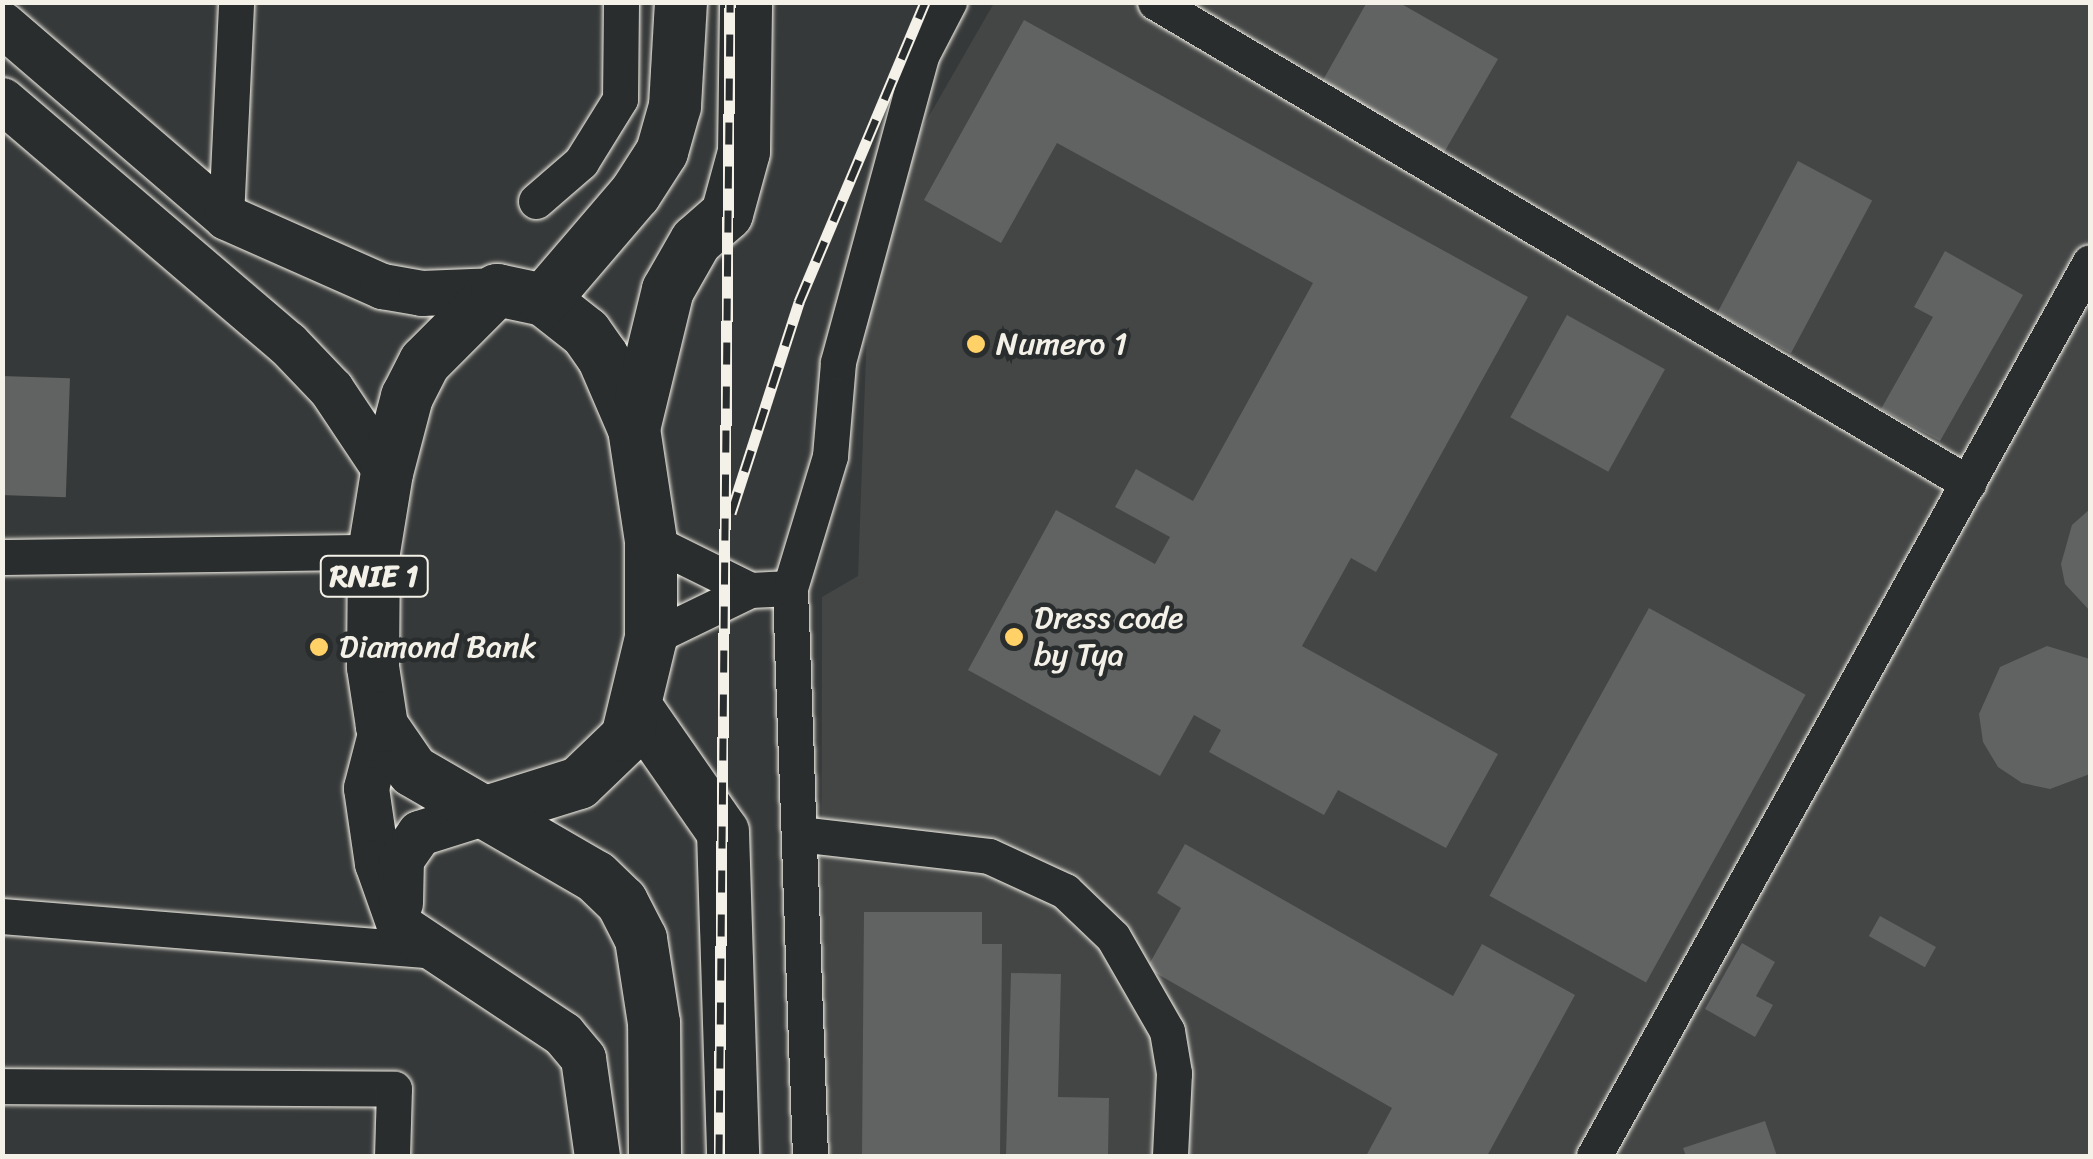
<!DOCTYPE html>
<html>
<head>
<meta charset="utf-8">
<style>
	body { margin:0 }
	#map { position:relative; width:2093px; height:1159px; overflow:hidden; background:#363939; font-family:Sriracha,sans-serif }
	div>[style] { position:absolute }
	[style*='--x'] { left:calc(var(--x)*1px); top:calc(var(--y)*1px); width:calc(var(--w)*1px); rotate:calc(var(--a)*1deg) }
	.built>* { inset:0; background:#434645 }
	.building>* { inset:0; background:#616362; transform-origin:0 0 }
	.roads { filter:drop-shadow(0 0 2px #f4f1e8) drop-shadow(0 0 2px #f4f1e8) }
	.minor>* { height:35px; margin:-17.5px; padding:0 17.5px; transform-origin:17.5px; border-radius:17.5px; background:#2a2d2e }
	.major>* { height:45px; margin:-22.5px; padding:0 22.5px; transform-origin:22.5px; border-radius:22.5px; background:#2a2d2e }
	.highway>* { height:52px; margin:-26px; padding:0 26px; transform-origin:26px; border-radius:26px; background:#2a2d2e }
	.rail>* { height:11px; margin-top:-5.5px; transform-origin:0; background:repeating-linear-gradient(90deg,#2a2d2e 0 22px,#f4f1e8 0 44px); box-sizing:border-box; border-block:2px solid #f4f1e8 }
	.dots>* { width:28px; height:28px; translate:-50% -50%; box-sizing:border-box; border:5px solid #2a2d2e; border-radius:50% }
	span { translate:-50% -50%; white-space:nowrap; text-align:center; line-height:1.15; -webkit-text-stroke:9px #2a2d2e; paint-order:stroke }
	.shield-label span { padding:2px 8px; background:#2a2d2e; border:2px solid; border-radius:8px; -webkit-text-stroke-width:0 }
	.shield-label { font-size:30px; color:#f4f1e8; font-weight:700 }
	.poi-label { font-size:32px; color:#f4f1e8 }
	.left { translate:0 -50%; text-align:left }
	.frame { position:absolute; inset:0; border:5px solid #f4f1e8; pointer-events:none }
</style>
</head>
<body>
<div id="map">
	<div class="built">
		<div style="clip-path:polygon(994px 3px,2090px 3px,2090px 1156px,821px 1156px,822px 597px,858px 576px,871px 217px)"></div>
	</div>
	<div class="building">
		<div style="clip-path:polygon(1367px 2px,1398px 2px,1498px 59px,1431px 175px,1309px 105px)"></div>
		<div style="clip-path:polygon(1024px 20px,1528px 297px,1376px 572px,1351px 558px,1302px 646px,1498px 754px,1446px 848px,1338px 790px,1324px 815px,1209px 752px,1221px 730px,1194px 715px,1160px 776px,968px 670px,1056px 510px,1155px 564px,1170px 537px,1115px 507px,1136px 469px,1193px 501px,1313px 283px,1057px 143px,1001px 243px,924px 200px)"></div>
		<div style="left:1798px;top:161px;width:84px;height:173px;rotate:28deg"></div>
		<div style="clip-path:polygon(1945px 251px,2023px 295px,1940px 441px,1881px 409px,1933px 317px,1914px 307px)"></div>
		<div style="left:1567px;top:315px;width:112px;height:117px;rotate:29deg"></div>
		<div style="left:2px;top:376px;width:68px;height:119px;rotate:2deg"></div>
		<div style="clip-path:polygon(2090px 509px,2090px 611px,2065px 584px,2061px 564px,2072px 525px)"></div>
		<div style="left:1649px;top:608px;width:179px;height:329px;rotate:29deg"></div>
		<div style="clip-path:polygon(2047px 646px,2090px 659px,2090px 774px,2050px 789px,2022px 783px,1998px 767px,1983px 742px,1979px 714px,2000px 667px)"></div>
		<div style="clip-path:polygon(1185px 844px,1453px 996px,1482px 944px,1575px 995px,1487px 1156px,1366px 1156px,1392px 1108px,1147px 968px,1181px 908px,1157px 893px)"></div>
		<div style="clip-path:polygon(864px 912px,982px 912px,982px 944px,1002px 944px,1000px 1156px,862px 1156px)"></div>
		<div style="left:1880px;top:916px;width:64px;height:23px;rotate:29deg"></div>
		<div style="clip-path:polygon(1742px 943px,1775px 962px,1756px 996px,1773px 1005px,1755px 1037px,1705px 1009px)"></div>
		<div style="clip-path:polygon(1011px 973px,1061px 974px,1058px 1097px,1109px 1098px,1108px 1156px,1006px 1156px)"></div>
		<div style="clip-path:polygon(1765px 1121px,1777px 1156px,1686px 1156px,1683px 1148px)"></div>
	</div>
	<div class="roads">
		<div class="minor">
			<div style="--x:1155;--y:2;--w:945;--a:30.61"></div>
			<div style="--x:536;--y:201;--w:60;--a:-40.9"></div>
			<div style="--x:581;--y:162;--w:74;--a:-58.2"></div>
			<div style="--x:620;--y:99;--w:97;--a:-89.4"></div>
			<div style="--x:226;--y:217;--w:215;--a:-87.3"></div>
			<div style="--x:651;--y:541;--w:110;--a:26.3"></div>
			<div style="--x:2;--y:557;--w:372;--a:-0.8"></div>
			<div style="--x:651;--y:638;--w:110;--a:-25.9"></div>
			<div style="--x:750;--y:590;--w:40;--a:-2.9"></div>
			<div style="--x:799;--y:834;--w:191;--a:6.6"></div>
			<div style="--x:989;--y:856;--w:84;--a:24.7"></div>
			<div style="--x:1065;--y:891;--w:66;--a:43.8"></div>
			<div style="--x:1113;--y:937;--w:108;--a:60.1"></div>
			<div style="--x:1167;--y:1031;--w:43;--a:80.5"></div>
			<div style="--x:1174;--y:1073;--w:83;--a:92.8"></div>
			<div style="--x:2;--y:916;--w:432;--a:4.6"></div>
			<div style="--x:2;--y:1086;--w:392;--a:0.4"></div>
			<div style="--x:394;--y:1089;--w:67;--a:91.7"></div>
			<div style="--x:810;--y:1156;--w:568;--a:-92.02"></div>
			<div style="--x:790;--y:588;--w:138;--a:-73.1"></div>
			<div style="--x:830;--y:456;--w:94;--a:-85.1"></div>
			<div style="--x:838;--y:362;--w:317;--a:-74.8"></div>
			<div style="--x:921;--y:56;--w:61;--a:-62.6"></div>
			<div style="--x:1594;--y:1156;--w:1022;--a:-60.98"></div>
		</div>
		<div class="major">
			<div style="--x:2;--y:24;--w:296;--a:40.7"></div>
			<div style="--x:226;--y:217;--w:171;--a:23.9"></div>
			<div style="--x:382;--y:286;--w:40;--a:10"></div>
			<div style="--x:421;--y:293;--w:76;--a:-2.3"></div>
			<div style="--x:2;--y:100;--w:375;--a:40.5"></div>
			<div style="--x:287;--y:343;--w:64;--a:46.3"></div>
			<div style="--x:331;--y:389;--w:101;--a:56.3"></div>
			<div style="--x:382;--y:726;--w:64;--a:104.5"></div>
			<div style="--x:366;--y:788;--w:76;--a:81.7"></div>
			<div style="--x:377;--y:863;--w:66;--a:70.5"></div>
			<div style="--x:399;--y:925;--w:197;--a:33.6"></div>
			<div style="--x:563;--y:1034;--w:31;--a:50"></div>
			<div style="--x:583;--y:1058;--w:99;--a:81.9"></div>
			<div style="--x:400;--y:903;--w:44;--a:-88.7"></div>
			<div style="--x:401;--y:859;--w:32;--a:-55"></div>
			<div style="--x:419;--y:833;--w:70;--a:-17.4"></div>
		</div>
		<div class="highway">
			<div style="--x:544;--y:300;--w:53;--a:38.2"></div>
			<div style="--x:586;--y:333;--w:29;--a:55"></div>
			<div style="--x:603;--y:357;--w:78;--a:66.7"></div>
			<div style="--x:636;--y:707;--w:152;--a:55.2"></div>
			<div style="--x:723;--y:832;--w:324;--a:88.2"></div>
			<div style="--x:486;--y:812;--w:97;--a:-17.3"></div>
			<div style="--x:579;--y:783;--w:66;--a:-43.8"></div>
			<div style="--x:627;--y:737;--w:102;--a:-76.4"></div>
			<div style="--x:651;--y:638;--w:97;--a:-90"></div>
			<div style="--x:651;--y:541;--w:113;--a:-98.6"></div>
			<div style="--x:634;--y:429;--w:143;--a:-76.3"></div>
			<div style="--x:668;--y:290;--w:56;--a:-60.3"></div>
			<div style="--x:696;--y:241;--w:41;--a:-41.1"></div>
			<div style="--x:727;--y:214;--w:64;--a:-74.7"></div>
			<div style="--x:744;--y:152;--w:150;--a:-89.2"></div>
			<div style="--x:655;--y:1156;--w:133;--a:-90.4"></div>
			<div style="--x:654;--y:1023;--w:85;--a:-98.8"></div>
			<div style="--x:641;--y:939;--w:42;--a:-117.2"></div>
			<div style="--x:622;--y:902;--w:36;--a:-136"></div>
			<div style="--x:596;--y:877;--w:211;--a:-149.9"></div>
			<div style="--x:413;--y:771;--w:55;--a:-124.6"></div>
			<div style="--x:382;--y:726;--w:60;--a:-98.7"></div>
			<div style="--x:373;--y:667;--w:115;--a:-89.5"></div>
			<div style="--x:374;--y:552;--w:80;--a:-80.7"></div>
			<div style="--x:387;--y:473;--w:79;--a:-75.3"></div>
			<div style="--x:407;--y:397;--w:39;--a:-63"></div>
			<div style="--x:425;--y:362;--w:102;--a:-45"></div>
			<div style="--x:497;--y:290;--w:48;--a:12"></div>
			<div style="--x:544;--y:300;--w:140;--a:-49.4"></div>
			<div style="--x:635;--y:194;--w:50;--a:-57.3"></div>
			<div style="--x:662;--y:152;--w:48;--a:-74.2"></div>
			<div style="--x:675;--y:106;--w:104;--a:-86.7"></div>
		</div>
	</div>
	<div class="rail">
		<div style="--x:731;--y:513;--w:222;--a:-72.1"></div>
		<div style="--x:799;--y:302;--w:325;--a:-67.2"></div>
		<div style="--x:719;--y:1156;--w:1154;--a:-89.45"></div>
	</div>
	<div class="dots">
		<div style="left:976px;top:344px;background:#ffd166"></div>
		<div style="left:1014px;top:637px;background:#ffd166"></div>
		<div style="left:319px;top:647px;background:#ffd166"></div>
	</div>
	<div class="shield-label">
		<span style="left:374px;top:576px">RNIE 1</span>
	</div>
	<div class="poi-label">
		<span class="left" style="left:996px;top:344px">Numero 1</span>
		<span class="left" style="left:1034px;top:637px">Dress code<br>by Tya</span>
		<span class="left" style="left:339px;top:647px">Diamond Bank</span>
	</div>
	<div class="frame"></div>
</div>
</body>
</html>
